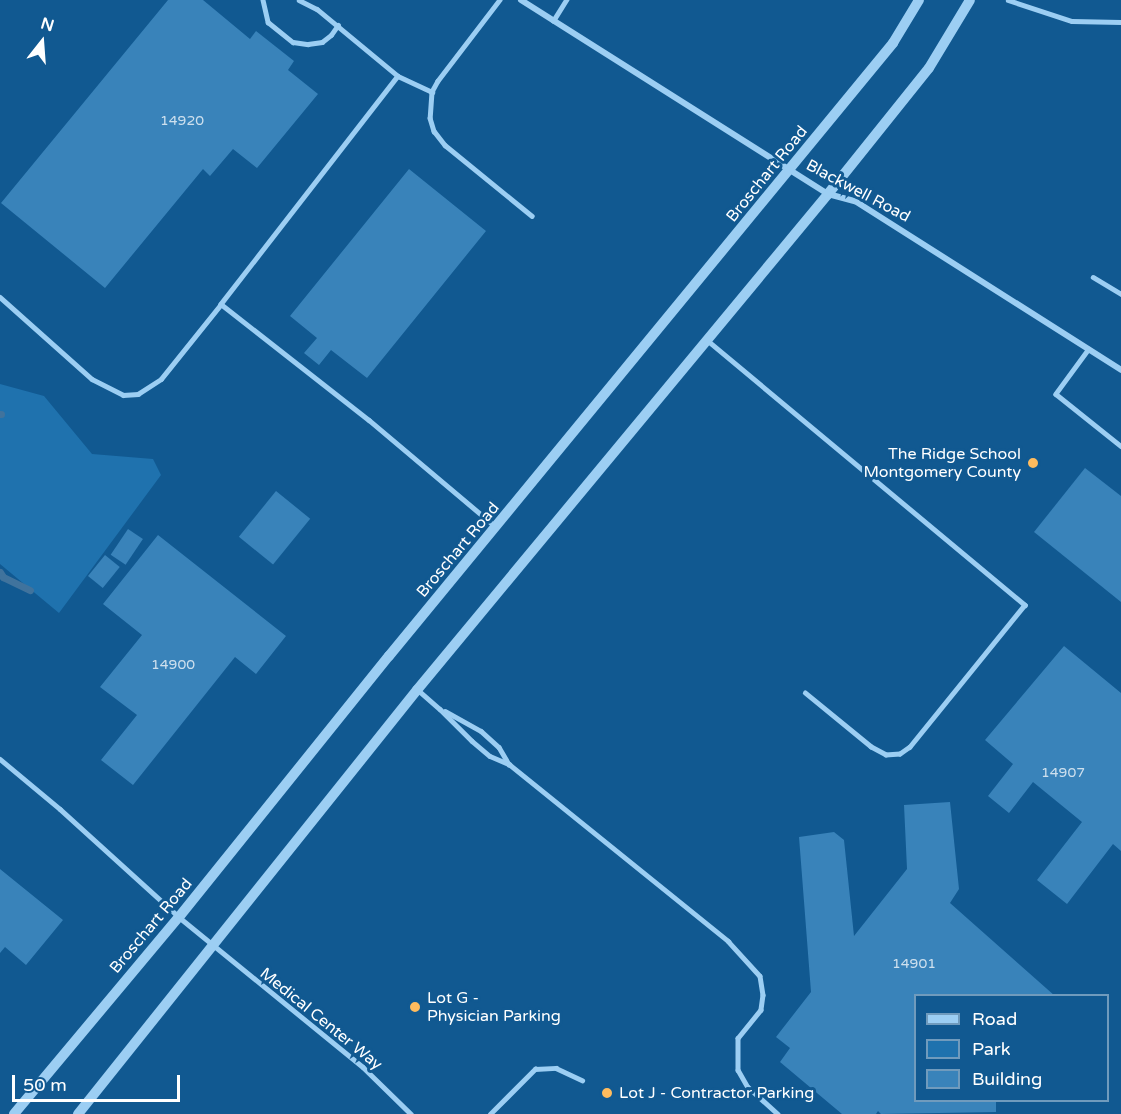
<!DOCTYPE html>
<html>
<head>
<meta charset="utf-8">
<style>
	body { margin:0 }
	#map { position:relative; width:1121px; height:1114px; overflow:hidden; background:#115991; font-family:"Varela Round",sans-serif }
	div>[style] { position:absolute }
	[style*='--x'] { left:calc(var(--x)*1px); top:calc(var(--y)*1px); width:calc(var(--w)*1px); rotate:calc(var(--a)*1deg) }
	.green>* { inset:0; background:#1f72ae }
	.stream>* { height:7px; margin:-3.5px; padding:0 3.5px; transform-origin:3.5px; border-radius:3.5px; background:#40739d }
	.building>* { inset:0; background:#3983ba; transform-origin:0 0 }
	.service>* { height:4.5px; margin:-2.25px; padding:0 2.25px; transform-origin:2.25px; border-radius:2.25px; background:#9ccef3 }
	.minor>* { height:6px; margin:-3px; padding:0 3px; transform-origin:3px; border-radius:3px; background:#9ccef3 }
	.tertiary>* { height:10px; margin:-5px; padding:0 5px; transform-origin:5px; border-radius:5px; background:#9ccef3 }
	.dots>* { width:16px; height:16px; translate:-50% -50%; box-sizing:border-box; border:3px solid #115991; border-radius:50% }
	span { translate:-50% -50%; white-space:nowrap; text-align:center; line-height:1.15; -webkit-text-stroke:6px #115991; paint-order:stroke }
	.number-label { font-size:14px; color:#cee0ee }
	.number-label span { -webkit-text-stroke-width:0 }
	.street-label { font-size:16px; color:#fff }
	.poi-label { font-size:16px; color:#fff }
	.right { translate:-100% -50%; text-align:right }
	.left { translate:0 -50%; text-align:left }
	.legend { position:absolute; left:914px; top:994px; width:195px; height:108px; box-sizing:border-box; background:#115991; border:2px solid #709bbd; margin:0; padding:8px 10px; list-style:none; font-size:18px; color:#fff }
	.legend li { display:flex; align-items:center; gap:12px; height:30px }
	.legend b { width:30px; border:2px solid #709bbd }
	.north { position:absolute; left:12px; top:12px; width:60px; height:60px; -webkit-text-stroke:4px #115991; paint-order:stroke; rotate:17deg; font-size:16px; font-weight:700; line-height:24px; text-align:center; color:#fff }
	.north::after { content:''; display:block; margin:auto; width:21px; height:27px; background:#fff; clip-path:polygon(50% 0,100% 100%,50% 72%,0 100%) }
	.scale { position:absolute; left:12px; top:1075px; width:168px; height:27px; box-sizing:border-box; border:3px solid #fff; border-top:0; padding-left:8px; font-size:18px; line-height:21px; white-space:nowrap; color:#fff; -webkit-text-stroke:4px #115991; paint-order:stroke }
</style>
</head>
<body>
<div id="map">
	<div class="green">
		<div style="clip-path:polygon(0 384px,44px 396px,92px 454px,153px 459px,161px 475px,59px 613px,0 564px)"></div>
	</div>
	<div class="stream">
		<div style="--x:0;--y:414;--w:1;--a:0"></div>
		<div style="--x:0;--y:572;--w:6;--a:59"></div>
		<div style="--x:3;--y:577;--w:30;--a:26"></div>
	</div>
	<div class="building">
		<div style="clip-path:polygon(168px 0,203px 0,250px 39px,256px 31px,294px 61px,288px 70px,318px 94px,257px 168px,233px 149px,210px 176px,203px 169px,105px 288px,1px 203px)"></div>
		<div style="clip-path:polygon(409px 169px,486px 231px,367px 378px,331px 350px,319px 365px,304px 353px,317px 338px,290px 316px)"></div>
		<div style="clip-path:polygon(1085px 468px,1121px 496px,1121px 602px,1034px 532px)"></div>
		<div style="left:276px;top:491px;width:44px;height:59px;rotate:39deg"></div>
		<div style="left:128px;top:529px;width:18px;height:31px;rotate:34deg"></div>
		<div style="clip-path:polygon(158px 535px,286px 636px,256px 674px,235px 657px,133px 785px,101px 760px,137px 715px,100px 687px,142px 635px,103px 604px)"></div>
		<div style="left:105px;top:555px;width:19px;height:27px;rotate:39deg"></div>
		<div style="clip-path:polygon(1064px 646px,1121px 693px,1121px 851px,1113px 844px,1067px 904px,1037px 880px,1082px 822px,1033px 782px,1009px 813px,988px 796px,1013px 764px,985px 740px)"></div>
		<div style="clip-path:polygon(950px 802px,959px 889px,950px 903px,1055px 996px,916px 996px,916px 1100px,996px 1100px,996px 1112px,881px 1114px,878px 1111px,876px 1114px,842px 1114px,780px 1062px,790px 1048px,776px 1037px,811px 992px,799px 837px,834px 832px,844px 840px,854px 936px,907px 869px,904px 805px)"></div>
		<div style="clip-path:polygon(0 869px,63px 920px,26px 965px,5px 947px,0 953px)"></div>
	</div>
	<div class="service">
		<div style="--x:263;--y:0;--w:23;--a:77"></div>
		<div style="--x:268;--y:22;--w:32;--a:39"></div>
		<div style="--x:293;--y:42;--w:15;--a:8"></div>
		<div style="--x:308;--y:44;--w:14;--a:-8"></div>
		<div style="--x:322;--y:42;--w:11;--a:-38"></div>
		<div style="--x:331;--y:35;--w:12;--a:-55"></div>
		<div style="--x:299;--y:0;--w:20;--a:27"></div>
		<div style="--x:317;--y:9;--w:105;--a:39.6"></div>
		<div style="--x:398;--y:76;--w:289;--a:127.8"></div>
		<div style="--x:221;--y:304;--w:188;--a:38.1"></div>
		<div style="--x:369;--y:420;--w:165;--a:40.1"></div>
		<div style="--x:500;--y:0;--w:102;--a:127.4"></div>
		<div style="--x:438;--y:81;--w:13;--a:119"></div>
		<div style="--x:432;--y:92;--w:26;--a:94"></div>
		<div style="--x:430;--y:118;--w:14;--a:73"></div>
		<div style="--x:434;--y:131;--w:18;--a:52"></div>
		<div style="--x:445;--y:145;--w:112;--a:39.2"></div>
		<div style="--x:1008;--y:0;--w:67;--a:18.2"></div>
		<div style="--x:1072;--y:21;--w:49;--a:1.2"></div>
		<div style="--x:553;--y:21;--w:25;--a:-58"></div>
		<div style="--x:398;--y:76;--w:38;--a:25"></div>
		<div style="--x:1093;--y:277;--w:33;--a:31"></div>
		<div style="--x:0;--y:297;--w:123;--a:41.7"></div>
		<div style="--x:92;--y:379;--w:35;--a:27"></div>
		<div style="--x:123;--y:395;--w:15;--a:-4"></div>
		<div style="--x:138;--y:394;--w:27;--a:-33"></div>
		<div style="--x:161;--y:379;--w:96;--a:-51.3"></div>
		<div style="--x:707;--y:340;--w:414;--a:39.8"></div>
		<div style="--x:1025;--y:605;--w:183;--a:129"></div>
		<div style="--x:910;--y:747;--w:12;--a:145"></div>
		<div style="--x:900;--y:754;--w:14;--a:176"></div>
		<div style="--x:886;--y:755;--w:17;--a:-152"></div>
		<div style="--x:871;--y:747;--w:85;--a:-140.7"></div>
		<div style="--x:1089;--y:349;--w:56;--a:126.3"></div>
		<div style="--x:1056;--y:394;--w:83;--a:38.7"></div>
		<div style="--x:418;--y:690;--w:29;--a:41"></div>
		<div style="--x:440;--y:709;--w:45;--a:45"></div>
		<div style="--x:472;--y:741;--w:23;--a:40"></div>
		<div style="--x:490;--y:756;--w:21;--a:23"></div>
		<div style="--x:509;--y:764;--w:282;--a:38.9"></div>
		<div style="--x:728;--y:941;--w:47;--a:47.6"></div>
		<div style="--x:760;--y:976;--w:19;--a:81"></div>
		<div style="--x:763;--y:995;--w:15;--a:98"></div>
		<div style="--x:761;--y:1010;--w:36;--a:129"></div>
		<div style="--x:738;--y:1038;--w:32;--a:90"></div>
		<div style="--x:738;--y:1070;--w:20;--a:60"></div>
		<div style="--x:748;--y:1087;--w:40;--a:42"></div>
		<div style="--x:445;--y:711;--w:41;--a:29.1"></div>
		<div style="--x:481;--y:731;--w:24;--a:42"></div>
		<div style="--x:499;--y:747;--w:20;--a:60"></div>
		<div style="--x:0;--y:759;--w:78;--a:39.8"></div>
		<div style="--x:60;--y:809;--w:161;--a:42.2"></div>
		<div style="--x:179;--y:917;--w:237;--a:39.2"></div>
		<div style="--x:363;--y:1067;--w:67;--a:44.4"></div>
		<div style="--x:490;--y:1114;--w:64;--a:-45"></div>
		<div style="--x:535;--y:1069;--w:21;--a:-3"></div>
		<div style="--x:556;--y:1068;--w:29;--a:25"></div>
	</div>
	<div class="minor">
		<div style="--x:521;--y:0;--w:363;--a:32.3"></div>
		<div style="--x:828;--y:194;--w:28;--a:15"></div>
		<div style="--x:855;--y:201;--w:315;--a:32.4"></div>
	</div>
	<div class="tertiary">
		<div style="--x:14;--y:1114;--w:257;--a:-50.1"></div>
		<div style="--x:179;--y:917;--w:335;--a:-51.2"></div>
		<div style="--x:389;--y:656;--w:794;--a:-50.57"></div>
		<div style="--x:893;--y:43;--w:50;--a:-58.8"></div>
		<div style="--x:78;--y:1114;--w:543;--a:-51.36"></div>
		<div style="--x:417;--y:690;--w:644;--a:-50.35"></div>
		<div style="--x:828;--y:194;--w:161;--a:-51.3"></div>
		<div style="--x:929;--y:68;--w:79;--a:-58.9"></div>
	</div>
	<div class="dots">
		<div style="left:1033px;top:463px;background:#ffbc5e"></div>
		<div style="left:415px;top:1007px;background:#ffbc5e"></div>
		<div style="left:607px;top:1093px;background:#ffbc5e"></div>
	</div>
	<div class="number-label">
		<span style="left:182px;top:121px">14920</span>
		<span style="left:173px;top:665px">14900</span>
		<span style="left:1063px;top:773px">14907</span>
		<span style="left:914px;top:964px">14901</span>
	</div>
	<div class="street-label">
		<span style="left:767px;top:174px;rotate:-51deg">Broschart Road</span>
		<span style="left:858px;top:191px;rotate:28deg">Blackwell Road</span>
		<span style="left:458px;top:550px;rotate:-50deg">Broschart Road</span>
		<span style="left:151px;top:926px;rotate:-50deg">Broschart Road</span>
		<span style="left:321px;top:1019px;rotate:39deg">Medical Center Way</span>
	</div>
	<div class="poi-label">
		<span class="right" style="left:1021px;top:463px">The Ridge School<br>Montgomery County</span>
		<span class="left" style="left:427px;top:1007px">Lot G -<br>Physician Parking</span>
		<span class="left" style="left:619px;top:1093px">Lot J - Contractor Parking</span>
	</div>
	<ul class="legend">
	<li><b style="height:8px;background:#9ccef3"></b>Road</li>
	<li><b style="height:16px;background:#1f72ae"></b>Park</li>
	<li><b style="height:16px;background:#3983ba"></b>Building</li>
	</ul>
	<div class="north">N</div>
	<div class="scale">50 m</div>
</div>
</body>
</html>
